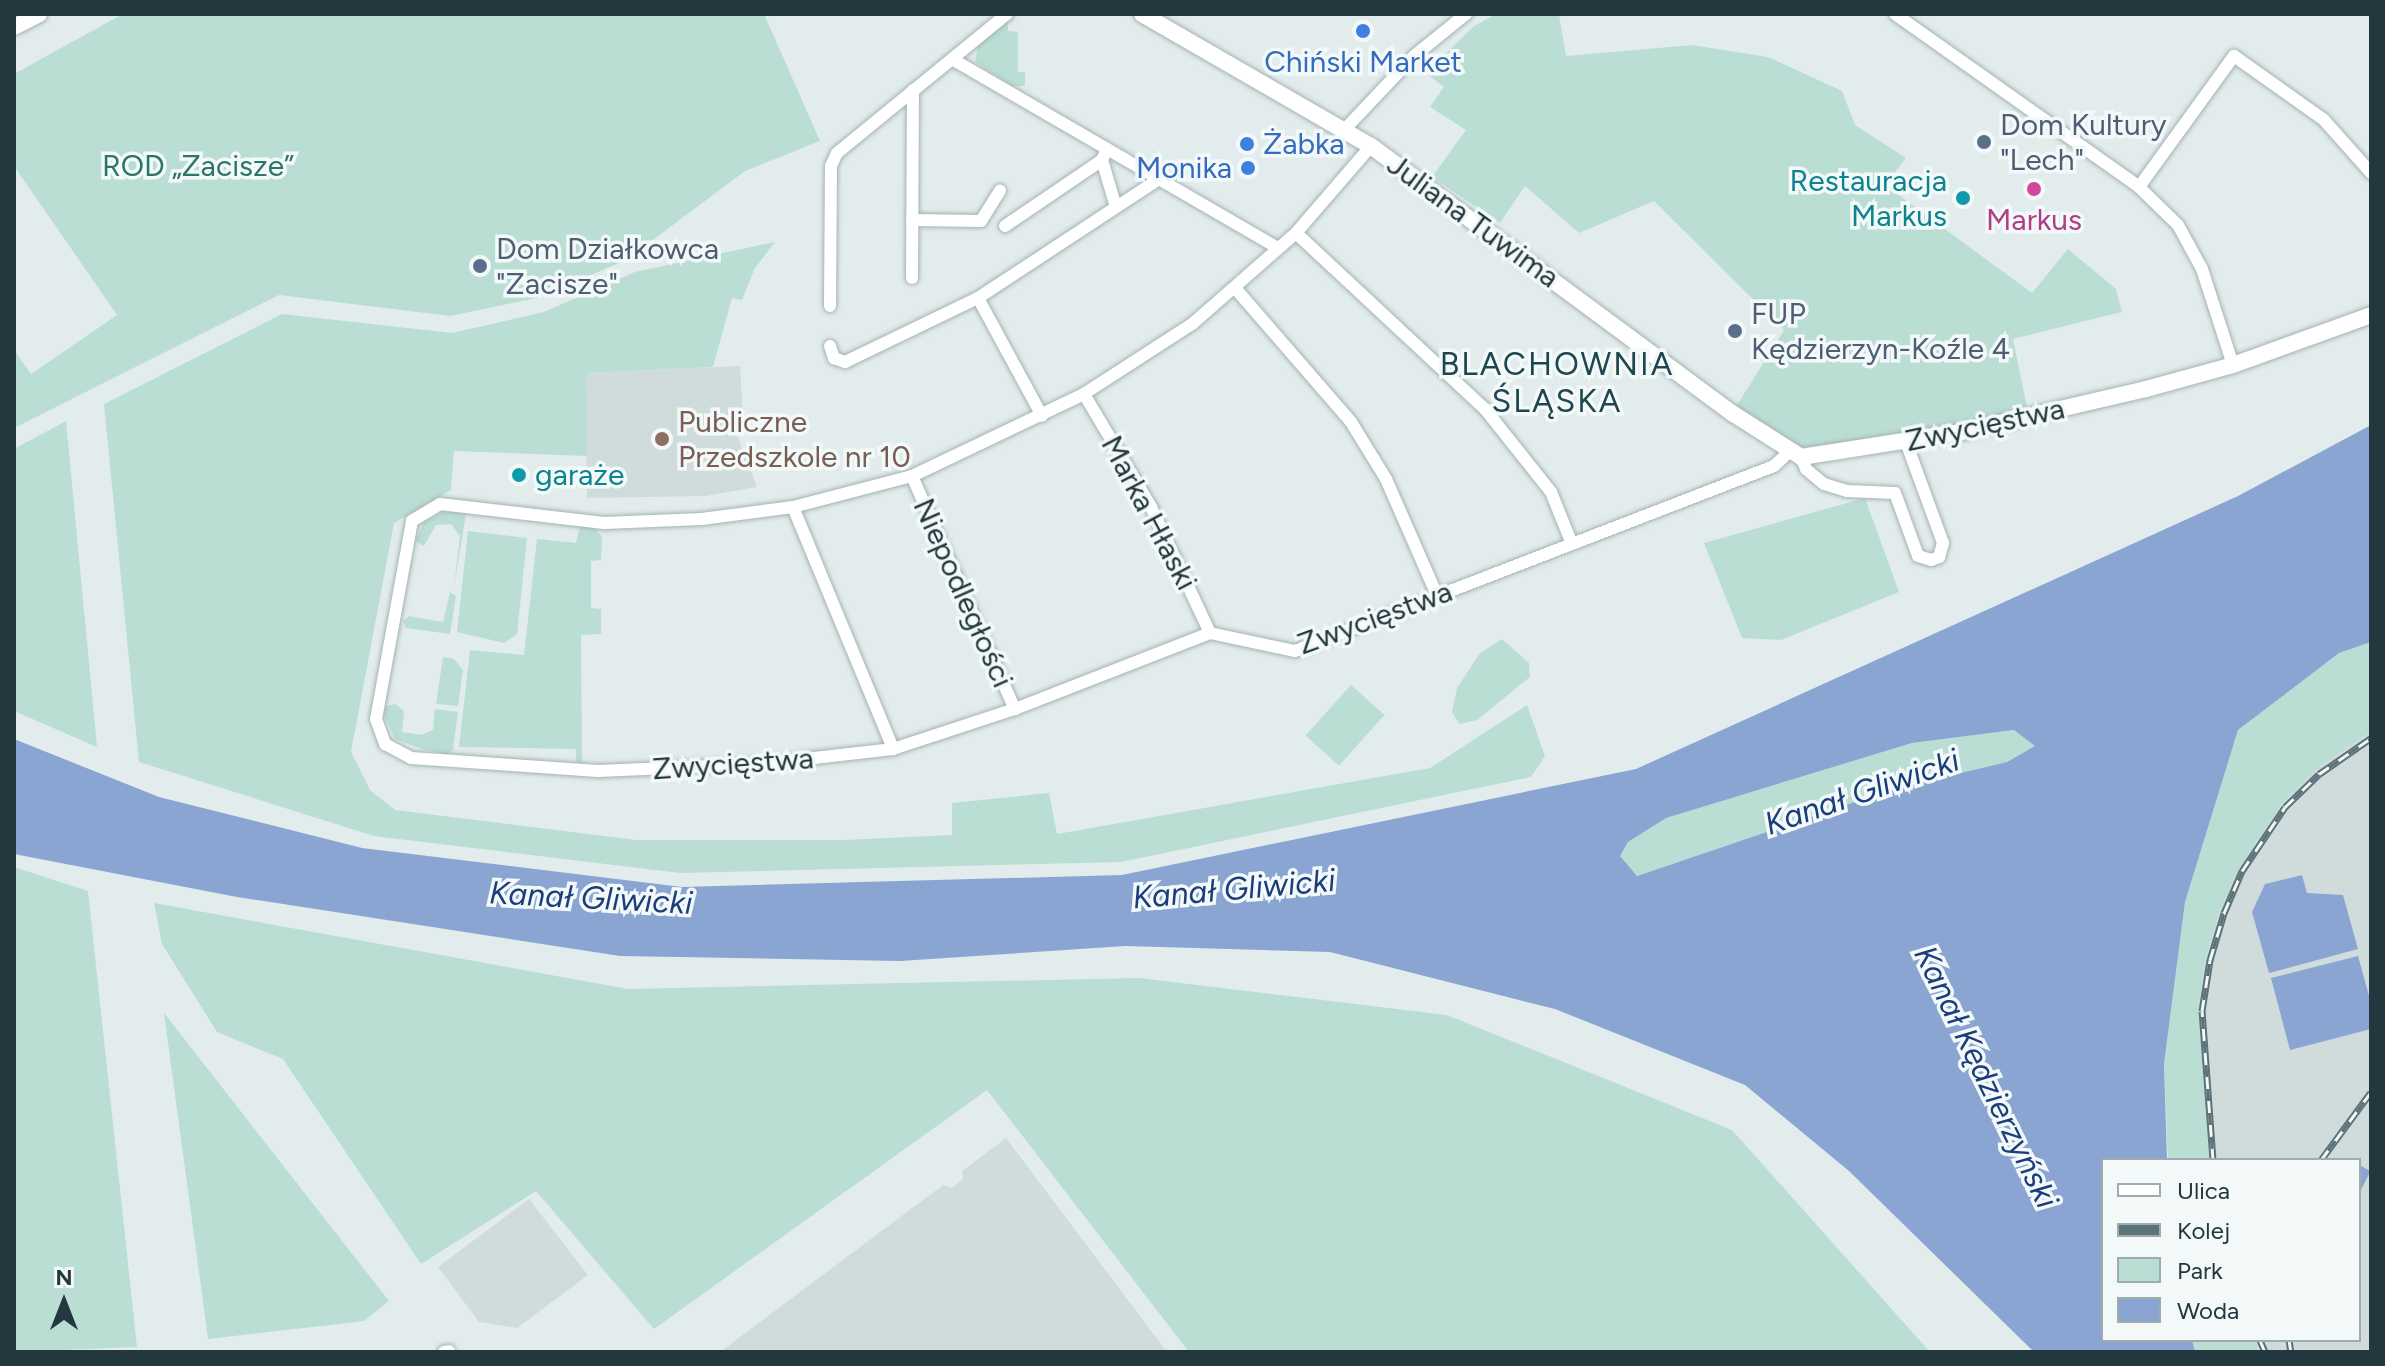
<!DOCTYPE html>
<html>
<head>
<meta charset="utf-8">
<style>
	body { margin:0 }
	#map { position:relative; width:2385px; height:1366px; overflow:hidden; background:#e2ecec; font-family:Figtree,sans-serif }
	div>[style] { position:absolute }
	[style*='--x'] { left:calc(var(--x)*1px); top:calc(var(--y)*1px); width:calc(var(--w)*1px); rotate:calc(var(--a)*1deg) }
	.built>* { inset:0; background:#d0dcdc }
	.green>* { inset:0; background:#bbded4; transform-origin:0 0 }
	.water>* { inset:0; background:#8aa5d2; transform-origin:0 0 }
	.roads { filter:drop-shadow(0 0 2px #a5b2b4) drop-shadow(0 0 2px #a5b2b4) }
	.street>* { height:12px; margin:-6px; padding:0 6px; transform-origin:6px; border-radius:6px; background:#fff }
	.secondary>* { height:16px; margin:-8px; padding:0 8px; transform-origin:8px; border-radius:8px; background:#fff }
	.rail>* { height:7px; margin-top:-3.5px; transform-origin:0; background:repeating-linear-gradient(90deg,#f3f9f9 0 12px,#5c7379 0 24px); box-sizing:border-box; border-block:2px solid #5c7379 }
	.dots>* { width:22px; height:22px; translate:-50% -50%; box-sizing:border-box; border:4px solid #f3f9f9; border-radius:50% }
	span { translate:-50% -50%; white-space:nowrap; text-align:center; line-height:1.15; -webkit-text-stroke:7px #f3f9f9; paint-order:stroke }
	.shop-label { font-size:30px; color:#366cbe }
	.left { translate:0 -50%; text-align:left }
	.right { translate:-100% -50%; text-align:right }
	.service-label { font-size:30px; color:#4e5e75 }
	.park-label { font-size:30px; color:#2c756a }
	.culture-label { font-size:30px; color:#0d838f }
	.hotel-label { font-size:30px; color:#b23c85 }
	.street-label { font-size:30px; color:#22383e }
	.education-label { font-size:30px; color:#785e54 }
	.neighbourhood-label { font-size:32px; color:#1e4550; letter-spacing:2px }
	.water-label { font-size:32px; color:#1b3e7a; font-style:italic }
	.frame { position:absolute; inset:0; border:16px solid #22383e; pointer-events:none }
	.legend { position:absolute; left:2101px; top:1158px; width:260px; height:184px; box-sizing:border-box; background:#f3f9f9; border:2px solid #9facae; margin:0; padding:10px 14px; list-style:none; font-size:24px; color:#22383e }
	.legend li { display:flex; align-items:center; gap:16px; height:40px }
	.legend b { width:40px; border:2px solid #9facae }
	.north { position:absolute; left:24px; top:1262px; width:80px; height:80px; -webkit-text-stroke:6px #f3f9f9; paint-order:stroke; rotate:0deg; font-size:22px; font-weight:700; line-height:32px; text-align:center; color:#22383e }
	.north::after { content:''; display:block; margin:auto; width:28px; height:36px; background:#22383e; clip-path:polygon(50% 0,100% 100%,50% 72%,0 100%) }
</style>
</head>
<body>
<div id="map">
	<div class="built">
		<div style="clip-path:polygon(740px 366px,743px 418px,732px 422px,757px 487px,706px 496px,587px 498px,585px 373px)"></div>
		<div style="clip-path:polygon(2371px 719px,2371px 1352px,2257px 1352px,2252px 1340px,2359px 1340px,2359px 1160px,2205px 1160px,2193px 1006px,2204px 943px,2254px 832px,2323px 739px)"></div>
		<div style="clip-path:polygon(1006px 1138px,1167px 1352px,720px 1352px,943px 1185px,952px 1188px,963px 1179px,962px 1171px)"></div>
		<div style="clip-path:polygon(529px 1199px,588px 1275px,517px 1328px,479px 1322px,438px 1267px)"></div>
	</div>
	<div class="green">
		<div style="clip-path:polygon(123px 14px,764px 14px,820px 141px,745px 171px,626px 260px,537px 298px,450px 316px,279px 295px,14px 428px,14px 350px,31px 374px,117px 315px,14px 166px,14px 74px)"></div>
		<div style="clip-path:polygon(1496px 14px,1559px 14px,1566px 56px,1692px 45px,1768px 57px,1842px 91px,1855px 125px,1906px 158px,1885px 185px,2032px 293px,2068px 249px,2116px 289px,2122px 312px,2013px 339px,2029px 417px,1801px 457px,1732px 413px,1784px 330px,1654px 201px,1579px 233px,1525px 186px,1500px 223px,1432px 177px,1466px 130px,1430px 107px,1444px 87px,1426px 73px,1474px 26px)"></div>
		<div style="clip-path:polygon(1008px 19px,1008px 31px,1018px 32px,1018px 72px,1025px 72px,1025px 86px,1013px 86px,975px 62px,978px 45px)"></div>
		<div style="clip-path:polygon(775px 242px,755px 268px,742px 300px,732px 298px,713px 367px,586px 373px,587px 456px,454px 451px,451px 490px,394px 523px,351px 752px,370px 790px,395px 810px,636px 840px,844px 840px,952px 835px,952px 803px,1049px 793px,1057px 834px,1430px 768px,1527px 705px,1545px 756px,1531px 777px,1121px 862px,680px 873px,374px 836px,139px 762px,104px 404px,282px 314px,452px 333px,544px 312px,635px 272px)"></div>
		<div style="clip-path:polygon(66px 421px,97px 747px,14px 711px,14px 449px)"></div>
		<div style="clip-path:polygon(1865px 498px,1899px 592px,1781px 640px,1742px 638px,1704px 543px)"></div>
		<div style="clip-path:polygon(445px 511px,466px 514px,454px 587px,460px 536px,451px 524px,436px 525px,424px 546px,415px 541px,424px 522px)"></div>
		<div style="clip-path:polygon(580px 525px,595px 528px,602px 537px,601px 560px,591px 561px,591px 608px,601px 609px,601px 634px,581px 635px,582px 764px,576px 762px,576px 749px,459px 747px,470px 650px,524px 655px,537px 539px,576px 543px)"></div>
		<div style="clip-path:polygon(468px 531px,527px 538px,517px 634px,504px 643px,457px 632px)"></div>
		<div style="clip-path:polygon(450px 592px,456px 596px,450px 634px,406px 628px,403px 621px,409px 616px,443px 622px)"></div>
		<div style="clip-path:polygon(1502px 639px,1529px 663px,1530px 677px,1477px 720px,1459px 724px,1452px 712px,1457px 688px,1480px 653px)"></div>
		<div style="clip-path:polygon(2371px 642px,2371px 731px,2315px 770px,2281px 804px,2238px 870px,2219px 912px,2205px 960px,2198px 1011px,2209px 1160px,2168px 1160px,2164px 1064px,2185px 902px,2238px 730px,2339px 653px)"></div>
		<div style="clip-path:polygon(443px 657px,454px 659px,463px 670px,458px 706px,436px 704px)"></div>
		<div style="left:1351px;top:685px;width:45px;height:68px;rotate:42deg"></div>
		<div style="clip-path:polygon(396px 704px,404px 711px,402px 732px,422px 735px,433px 730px,435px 709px,458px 712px,453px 750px,448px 754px,422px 749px,395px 739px,384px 715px,386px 706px)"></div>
		<div style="clip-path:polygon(2015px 730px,2035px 746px,2007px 762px,1893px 789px,1637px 876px,1619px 856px,1628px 842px,1665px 818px,1912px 743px)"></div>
		<div style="clip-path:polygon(14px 867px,88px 891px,137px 1347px,14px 1352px)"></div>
		<div style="clip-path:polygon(154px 903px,628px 989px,1139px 978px,1447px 1015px,1732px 1130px,1930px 1352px,1189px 1352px,987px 1090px,654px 1329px,536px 1191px,421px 1264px,283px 1059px,217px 1032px,162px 944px)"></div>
		<div style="clip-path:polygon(164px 1013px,389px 1301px,364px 1321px,208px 1339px)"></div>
		<div style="left:2192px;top:1340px;width:65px;height:12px"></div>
	</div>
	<div class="water">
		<div style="clip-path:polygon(evenodd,2371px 425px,2371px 642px,2339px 653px,2238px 730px,2185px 902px,2164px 1064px,2167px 1160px,2103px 1160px,2103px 1340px,2192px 1340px,2195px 1352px,2034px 1352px,1849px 1171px,1745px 1085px,1555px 1009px,1330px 952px,1125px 946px,900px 961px,620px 956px,237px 897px,14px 854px,14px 739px,159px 797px,362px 848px,682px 887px,1122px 875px,1636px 769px,2238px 496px,2371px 425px,2014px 730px,2035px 746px,2007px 762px,1893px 789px,1637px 876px,1620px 856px,1628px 842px,1666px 818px,1912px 743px,2014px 730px)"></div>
		<div style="clip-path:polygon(2302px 875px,2307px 893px,2343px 895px,2358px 949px,2269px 973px,2252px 912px,2265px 884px)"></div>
		<div style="clip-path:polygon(2358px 956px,2371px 1003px,2371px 1029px,2290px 1050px,2271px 978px)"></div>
		<div style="left:2359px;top:1165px;width:13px;height:141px;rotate:27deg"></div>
	</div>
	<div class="roads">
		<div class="street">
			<div style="--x:1895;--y:14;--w:299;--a:35.3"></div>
			<div style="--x:2139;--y:187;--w:54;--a:44.3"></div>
			<div style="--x:2178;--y:225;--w:50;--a:61.4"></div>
			<div style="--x:2202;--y:269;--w:101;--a:72.1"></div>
			<div style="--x:952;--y:59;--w:377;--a:30.1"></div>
			<div style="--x:1345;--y:129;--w:100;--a:-46.6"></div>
			<div style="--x:1414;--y:56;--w:67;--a:-38.9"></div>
			<div style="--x:1371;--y:146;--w:115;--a:130.8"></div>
			<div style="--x:1296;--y:233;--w:138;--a:138.8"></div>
			<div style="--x:1192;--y:324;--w:129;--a:147.1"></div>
			<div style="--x:1084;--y:394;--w:191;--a:154.5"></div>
			<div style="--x:912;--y:476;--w:123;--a:165.4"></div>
			<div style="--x:793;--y:507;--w:92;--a:172.5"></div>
			<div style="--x:702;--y:519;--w:98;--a:177.7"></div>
			<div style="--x:604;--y:523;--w:165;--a:-173.4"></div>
			<div style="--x:440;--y:504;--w:33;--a:149"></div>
			<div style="--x:412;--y:521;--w:201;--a:100.3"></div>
			<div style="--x:376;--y:719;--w:27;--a:70"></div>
			<div style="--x:385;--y:744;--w:30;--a:28"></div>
			<div style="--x:411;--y:758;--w:187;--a:4"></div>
			<div style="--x:598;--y:771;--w:163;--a:-2.5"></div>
			<div style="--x:761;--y:764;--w:133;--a:-6.5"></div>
			<div style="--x:893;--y:749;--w:128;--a:-18.2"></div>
			<div style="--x:1015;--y:709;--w:209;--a:-21.3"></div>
			<div style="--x:1210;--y:633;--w:87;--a:12"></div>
			<div style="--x:1295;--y:651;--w:513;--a:-21.12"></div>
			<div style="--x:1774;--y:466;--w:21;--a:-43"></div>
			<div style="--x:1102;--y:160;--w:49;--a:73.4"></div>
			<div style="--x:2139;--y:187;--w:162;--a:-54.1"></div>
			<div style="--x:2234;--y:56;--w:110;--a:35.4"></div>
			<div style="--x:2324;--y:120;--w:71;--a:48.4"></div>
			<div style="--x:912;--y:220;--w:69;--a:0.8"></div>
			<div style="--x:981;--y:221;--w:36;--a:-58"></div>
			<div style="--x:1005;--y:226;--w:117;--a:-34.2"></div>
			<div style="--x:1102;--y:160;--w:12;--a:-66"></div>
			<div style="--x:1296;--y:233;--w:258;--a:43"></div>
			<div style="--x:1485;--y:409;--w:106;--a:51.5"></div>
			<div style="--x:1551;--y:492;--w:56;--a:68"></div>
			<div style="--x:912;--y:278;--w:188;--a:-89.7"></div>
			<div style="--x:1235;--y:288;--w:177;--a:49.1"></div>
			<div style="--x:1351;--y:422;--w:67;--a:58.4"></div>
			<div style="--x:1386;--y:479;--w:127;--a:66.3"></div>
			<div style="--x:978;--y:298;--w:134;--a:61.5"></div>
			<div style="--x:830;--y:306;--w:140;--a:-89.6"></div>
			<div style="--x:831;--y:166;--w:14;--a:-65"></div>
			<div style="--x:837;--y:153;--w:220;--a:-39.3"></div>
			<div style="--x:830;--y:346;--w:13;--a:72"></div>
			<div style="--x:834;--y:358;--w:12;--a:20"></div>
			<div style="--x:845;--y:362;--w:148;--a:-25.7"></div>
			<div style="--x:978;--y:298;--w:217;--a:-33.3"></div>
			<div style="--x:1084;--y:394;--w:131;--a:59.3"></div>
			<div style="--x:1151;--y:507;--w:139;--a:64.9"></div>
			<div style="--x:1801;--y:457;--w:13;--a:67"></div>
			<div style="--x:1806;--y:469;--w:23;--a:40"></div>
			<div style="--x:1824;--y:484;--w:24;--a:17"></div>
			<div style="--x:1847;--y:491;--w:48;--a:2.4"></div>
			<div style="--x:1895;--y:493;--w:67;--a:69.9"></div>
			<div style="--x:1918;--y:556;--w:14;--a:17"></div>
			<div style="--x:1931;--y:560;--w:9;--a:-21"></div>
			<div style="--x:1939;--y:557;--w:15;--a:-74"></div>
			<div style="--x:1943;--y:543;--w:108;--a:-110.1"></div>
			<div style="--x:912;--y:476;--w:255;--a:66.2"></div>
			<div style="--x:793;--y:507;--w:262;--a:67.5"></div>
			<div style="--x:444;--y:1352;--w:5;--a:-11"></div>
		</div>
		<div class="secondary">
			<div style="--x:1142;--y:14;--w:264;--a:30"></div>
			<div style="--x:1371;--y:146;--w:449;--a:36.5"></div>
			<div style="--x:1732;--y:413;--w:82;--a:32.5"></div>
			<div style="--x:1801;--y:457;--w:162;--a:-8.9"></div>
			<div style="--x:1961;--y:432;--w:190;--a:-13.1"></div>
			<div style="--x:2146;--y:389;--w:90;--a:-15.4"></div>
			<div style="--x:2233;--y:365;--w:147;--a:-19.9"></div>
			<div style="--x:14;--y:27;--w:28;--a:-27"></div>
		</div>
	</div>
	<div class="rail">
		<div style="--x:2213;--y:1160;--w:149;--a:-94.2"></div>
		<div style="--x:2202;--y:1011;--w:52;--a:-81.1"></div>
		<div style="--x:2210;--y:960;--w:49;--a:-73.4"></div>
		<div style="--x:2224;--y:913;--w:46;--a:-66.8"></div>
		<div style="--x:2242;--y:871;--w:77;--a:-56.1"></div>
		<div style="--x:2285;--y:807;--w:47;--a:-44.1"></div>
		<div style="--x:2319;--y:774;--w:63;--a:-34.7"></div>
		<div style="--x:2321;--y:1160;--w:84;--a:-53.7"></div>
		<div style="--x:2260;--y:1340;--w:13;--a:67"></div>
		<div style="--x:2289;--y:1340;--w:12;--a:81"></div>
	</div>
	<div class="dots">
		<div style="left:1363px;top:31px;background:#3f7fe0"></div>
		<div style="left:1984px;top:142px;background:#5c6f8a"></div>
		<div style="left:1247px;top:144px;background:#3f7fe0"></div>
		<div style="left:1248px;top:168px;background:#3f7fe0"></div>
		<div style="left:2034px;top:189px;background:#d1479c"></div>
		<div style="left:1963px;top:198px;background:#0f9aa8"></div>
		<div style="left:480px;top:266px;background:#5c6f8a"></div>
		<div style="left:1735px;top:331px;background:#5c6f8a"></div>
		<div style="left:662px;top:439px;background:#8d6e63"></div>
		<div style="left:519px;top:475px;background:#0f9aa8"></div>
	</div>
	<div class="shop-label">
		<span style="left:1363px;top:62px">Chiński Market</span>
		<span class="left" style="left:1263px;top:144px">Żabka</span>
		<span class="right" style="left:1232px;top:168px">Monika</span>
	</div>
	<div class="service-label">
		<span class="left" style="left:2000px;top:142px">Dom Kultury<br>"Lech"</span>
		<span class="left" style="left:496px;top:266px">Dom Działkowca<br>"Zacisze"</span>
		<span class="left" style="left:1751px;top:331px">FUP<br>Kędzierzyn-Koźle 4</span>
	</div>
	<div class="park-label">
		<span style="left:198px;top:166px">ROD „Zacisze”</span>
	</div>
	<div class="culture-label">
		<span class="right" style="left:1947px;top:198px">Restauracja<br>Markus</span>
		<span class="left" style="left:535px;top:475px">garaże</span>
	</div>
	<div class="hotel-label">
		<span style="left:2034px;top:220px">Markus</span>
	</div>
	<div class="street-label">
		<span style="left:1473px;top:221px;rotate:36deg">Juliana Tuwima</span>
		<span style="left:1985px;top:425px;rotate:-12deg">Zwycięstwa</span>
		<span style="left:1149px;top:513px;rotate:62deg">Marka Hłaski</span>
		<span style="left:963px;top:593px;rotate:66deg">Niepodległości</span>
		<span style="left:1375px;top:618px;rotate:-20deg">Zwycięstwa</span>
		<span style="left:733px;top:764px;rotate:-4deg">Zwycięstwa</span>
	</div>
	<div class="education-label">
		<span class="left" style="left:678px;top:439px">Publiczne<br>Przedszkole nr 10</span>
	</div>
	<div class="neighbourhood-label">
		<span style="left:1557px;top:383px">BLACHOWNIA<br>ŚLĄSKA</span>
	</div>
	<div class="water-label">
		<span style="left:1862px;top:792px;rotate:-19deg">Kanał Gliwicki</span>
		<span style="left:1234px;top:889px;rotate:-5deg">Kanał Gliwicki</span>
		<span style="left:591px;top:898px;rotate:3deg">Kanał Gliwicki</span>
		<span style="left:1986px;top:1077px;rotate:64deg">Kanał Kędzierzyński</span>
	</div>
	<div class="frame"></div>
	<ul class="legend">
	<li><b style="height:10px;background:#fff"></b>Ulica</li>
	<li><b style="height:10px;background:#5c7379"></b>Kolej</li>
	<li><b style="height:22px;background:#bbded4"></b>Park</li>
	<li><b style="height:22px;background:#8aa5d2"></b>Woda</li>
	</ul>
	<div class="north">N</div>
</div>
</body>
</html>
